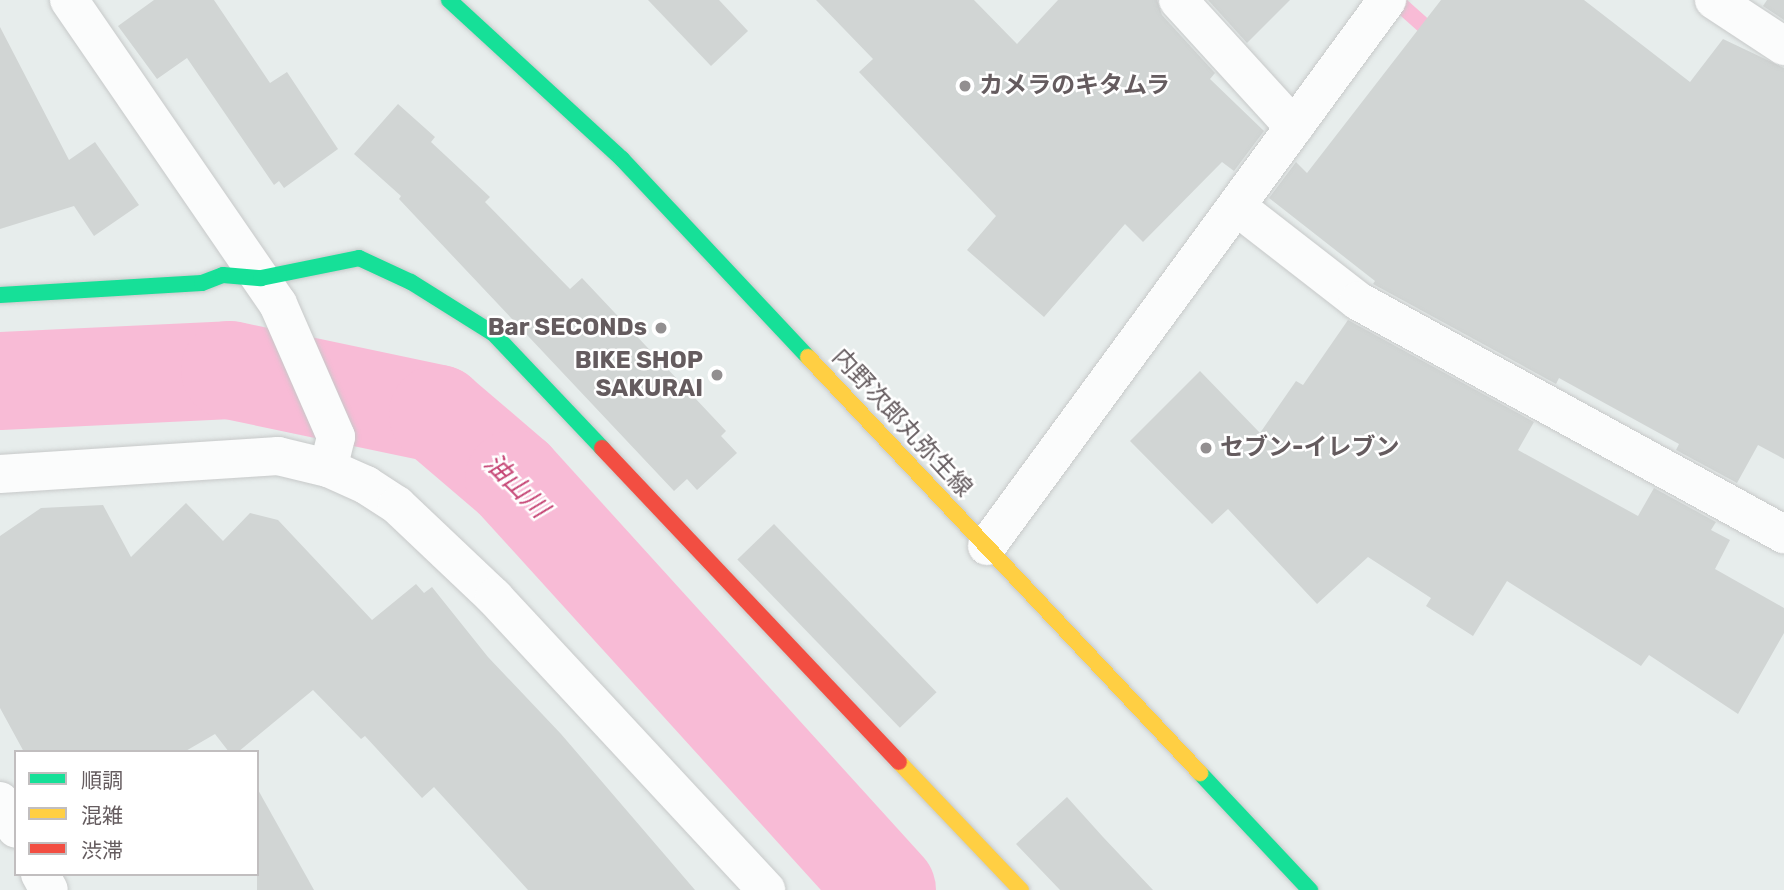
<!DOCTYPE html>
<html>
<head>
<meta charset="utf-8">
<style>
	body { margin:0 }
	#map { position:relative; width:1784px; height:890px; overflow:hidden; background:#e7edec; font-family:Rubik,"Noto Sans JP",sans-serif }
	div>[style] { position:absolute }
	[style*='--x'] { left:calc(var(--x)*1px); top:calc(var(--y)*1px); width:calc(var(--w)*1px); rotate:calc(var(--a)*1deg) }
	.stream>* { height:16px; margin:-8px; padding:0 8px; transform-origin:8px; border-radius:8px; background:#f8bbd6 }
	.river>* { height:98px; margin:-49px; padding:0 49px; transform-origin:49px; border-radius:49px; background:#f8bbd6 }
	.building>* { inset:0; background:#d1d5d4; transform-origin:0 0 }
	.roads { filter:drop-shadow(0 0 2px #c7c9c9) drop-shadow(0 0 2px #c7c9c9) }
	.street>* { height:38px; margin:-19px; padding:0 19px; transform-origin:19px; border-radius:19px; background:#fbfcfc }
	.fast>* { height:16px; margin:-8px; padding:0 8px; transform-origin:8px; border-radius:8px; background:#16e098 }
	.slow>* { height:16px; margin:-8px; padding:0 8px; transform-origin:8px; border-radius:8px; background:#ffcf43 }
	.jam>* { height:16px; margin:-8px; padding:0 8px; transform-origin:8px; border-radius:8px; background:#f24e42 }
	.dots>* { width:19px; height:19px; translate:-50% -50%; box-sizing:border-box; border:4px solid #fff; border-radius:50% }
	span { translate:-50% -50%; white-space:nowrap; text-align:center; line-height:1.15; -webkit-text-stroke:5px #fff; paint-order:stroke }
	.poi-label { font-size:24px; color:#655c5f; font-weight:700 }
	.left { translate:0 -50%; text-align:left }
	.right { translate:-100% -50%; text-align:right }
	.street-label { font-size:24px; color:#655c5f }
	.water-label { font-size:26px; color:#c54474; font-style:italic }
	.legend { position:absolute; left:14px; top:750px; width:245px; height:126px; box-sizing:border-box; background:#fff; border:2px solid #c1bebf; margin:0; padding:9px 12px; list-style:none; font-size:21px; color:#655c5f }
	.legend li { display:flex; align-items:center; gap:14px; height:35px }
	.legend b { width:35px; border:2px solid #c1bebf }
</style>
</head>
<body>
<div id="map">
	<div class="stream">
		<div style="--x:1395;--y:0;--w:59;--a:41.6"></div>
	</div>
	<div class="river">
		<div style="--x:0;--y:381;--w:230;--a:-2.7"></div>
		<div style="--x:230;--y:370;--w:213;--a:11.9"></div>
		<div style="--x:438;--y:414;--w:100;--a:40.5"></div>
		<div style="--x:514;--y:479;--w:555;--a:47.77"></div>
	</div>
	<div class="building">
		<div style="clip-path:polygon(154px 0,214px 0,270px 83px,287px 72px,338px 149px,284px 188px,279px 181px,274px 185px,187px 58px,157px 79px,118px 26px)"></div>
		<div style="clip-path:polygon(648px 0,719px 0,748px 31px,711px 66px)"></div>
		<div style="clip-path:polygon(816px 0,974px 0,1017px 44px,1058px 0,1157px 0,1162px 15px,1215px 73px,1210px 79px,1264px 131px,1234px 171px,1222px 162px,1143px 242px,1125px 224px,1044px 317px,967px 250px,996px 216px,859px 72px,873px 59px)"></div>
		<div style="clip-path:polygon(1208px 0,1290px 0,1247px 43px)"></div>
		<div style="clip-path:polygon(1441px 0,1584px 0,1690px 82px,1723px 39px,1784px 68px,1784px 459px,1758px 445px,1737px 483px,1676px 450px,1679px 444px,1559px 378px,1556px 384px,1373px 284px,1375px 281px,1269px 198px,1296px 162px,1307px 173px)"></div>
		<div style="clip-path:polygon(1767px 0,1784px 0,1784px 20px,1763px 6px)"></div>
		<div style="clip-path:polygon(0 27px,69px 160px,95px 142px,139px 205px,94px 236px,74px 206px,0 229px)"></div>
		<div style="clip-path:polygon(398px 104px,435px 137px,431px 142px,490px 197px,485px 202px,570px 289px,582px 278px,726px 431px,721px 436px,737px 453px,697px 490px,687px 479px,674px 491px,399px 199px,401px 196px,354px 154px)"></div>
		<div style="clip-path:polygon(1348px 320px,1534px 422px,1518px 450px,1638px 516px,1654px 488px,1716px 522px,1711px 530px,1730px 540px,1715px 569px,1784px 608px,1784px 633px,1738px 714px,1649px 655px,1641px 666px,1507px 581px,1473px 636px,1426px 606px,1431px 598px,1368px 557px,1317px 604px,1228px 509px,1212px 524px,1130px 441px,1200px 371px,1260px 433px,1296px 381px,1303px 385px)"></div>
		<div style="clip-path:polygon(186px 503px,223px 541px,250px 513px,278px 520px,372px 620px,416px 584px,424px 593px,432px 587px,488px 657px,561px 734px,695px 890px,528px 890px,434px 787px,422px 798px,365px 736px,361px 739px,313px 690px,238px 752px,229px 752px,215px 734px,184px 752px,24px 752px,0 708px,0 536px,41px 508px,103px 505px,131px 557px)"></div>
		<div style="left:774px;top:524px;width:234px;height:51px;rotate:46deg"></div>
		<div style="clip-path:polygon(257px 788px,314px 890px,257px 890px)"></div>
		<div style="clip-path:polygon(1067px 797px,1103px 837px,1153px 890px,1060px 890px,1016px 844px)"></div>
	</div>
	<div class="roads">
		<div class="street">
			<div style="--x:69;--y:0;--w:369;--a:55.5"></div>
			<div style="--x:278;--y:304;--w:145;--a:66.4"></div>
			<div style="--x:336;--y:437;--w:32;--a:104"></div>
			<div style="--x:1178;--y:0;--w:172;--a:47.6"></div>
			<div style="--x:1714;--y:0;--w:84;--a:33.3"></div>
			<div style="--x:1237;--y:207;--w:153;--a:37.8"></div>
			<div style="--x:1358;--y:301;--w:486;--a:28.7"></div>
			<div style="--x:0;--y:474;--w:279;--a:-3.7"></div>
			<div style="--x:278;--y:456;--w:51;--a:13.5"></div>
			<div style="--x:328;--y:468;--w:42;--a:24.1"></div>
			<div style="--x:366;--y:485;--w:37;--a:33"></div>
			<div style="--x:397;--y:505;--w:134;--a:43.5"></div>
			<div style="--x:494;--y:597;--w:400;--a:47.1"></div>
			<div style="--x:987;--y:546;--w:677;--a:-53.77"></div>
			<div style="--x:0;--y:801;--w:32;--a:60"></div>
			<div style="--x:40;--y:874;--w:18;--a:61"></div>
		</div>
		<div class="fast">
			<div style="--x:449;--y:0;--w:235;--a:42.6"></div>
			<div style="--x:622;--y:159;--w:272;--a:46.8"></div>
			<div style="--x:0;--y:295;--w:202;--a:-3.4"></div>
			<div style="--x:202;--y:283;--w:22;--a:-21"></div>
			<div style="--x:223;--y:275;--w:38;--a:5"></div>
			<div style="--x:261;--y:278;--w:100;--a:-11.5"></div>
			<div style="--x:359;--y:258;--w:57;--a:24.8"></div>
			<div style="--x:411;--y:282;--w:98;--a:32.1"></div>
			<div style="--x:494;--y:334;--w:157;--a:46.5"></div>
			<div style="--x:1200;--y:773;--w:161;--a:46.8"></div>
		</div>
		<div class="slow">
			<div style="--x:808;--y:357;--w:572;--a:46.7"></div>
			<div style="--x:899;--y:762;--w:177;--a:46.4"></div>
		</div>
		<div class="jam">
			<div style="--x:602;--y:448;--w:432;--a:46.6"></div>
		</div>
	</div>
	<div class="dots">
		<div style="left:965px;top:86px;background:#928f90"></div>
		<div style="left:661px;top:328px;background:#928f90"></div>
		<div style="left:717px;top:375px;background:#928f90"></div>
		<div style="left:1206px;top:448px;background:#928f90"></div>
	</div>
	<div class="poi-label">
		<span class="left" style="left:979px;top:86px">カメラのキタムラ</span>
		<span class="right" style="left:647px;top:328px">Bar SECONDs</span>
		<span class="right" style="left:703px;top:375px">BIKE SHOP<br>SAKURAI</span>
		<span class="left" style="left:1220px;top:448px">セブン-イレブン</span>
	</div>
	<div class="street-label">
		<span style="left:902px;top:423px;rotate:47deg">内野次郎丸弥生線</span>
	</div>
	<div class="water-label">
		<span style="left:516px;top:486px;rotate:45deg">油山川</span>
	</div>
	<ul class="legend">
	<li><b style="height:9px;background:#16e098"></b>順調</li>
	<li><b style="height:9px;background:#ffcf43"></b>混雑</li>
	<li><b style="height:9px;background:#f24e42"></b>渋滞</li>
	</ul>
</div>
</body>
</html>
